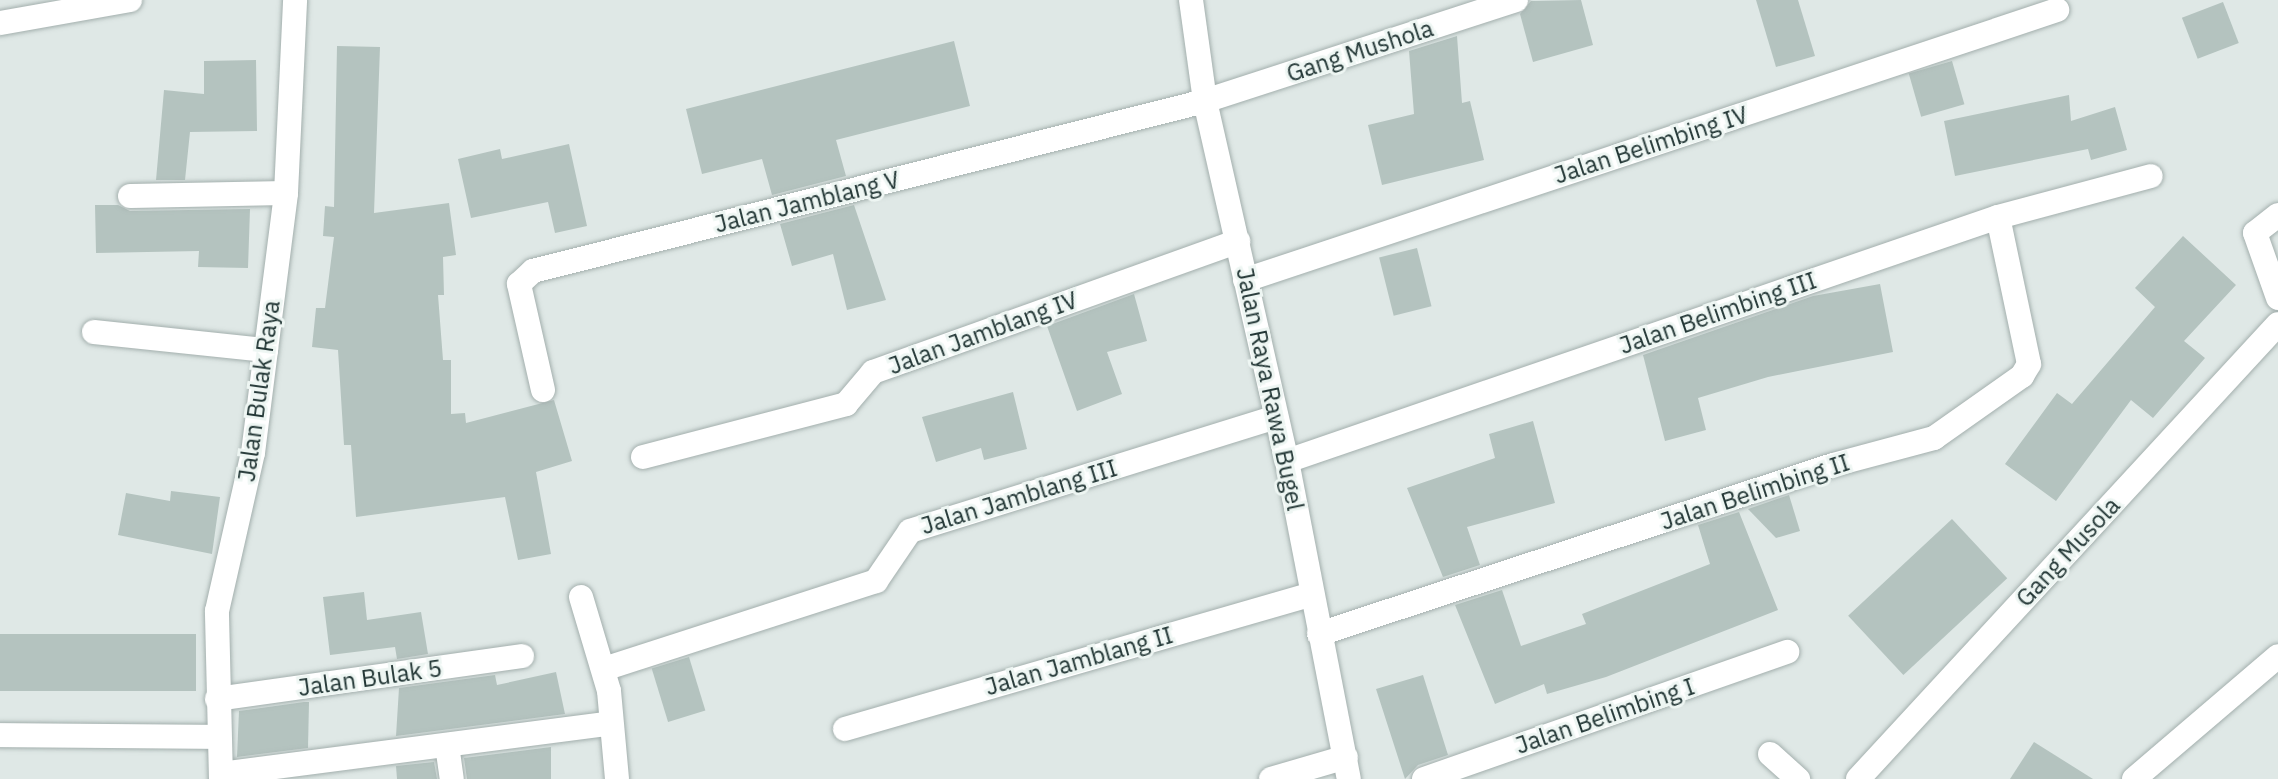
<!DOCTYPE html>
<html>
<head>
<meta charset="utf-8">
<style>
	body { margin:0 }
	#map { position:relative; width:2278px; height:779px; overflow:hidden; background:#dfe8e6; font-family:"IBM Plex Sans",sans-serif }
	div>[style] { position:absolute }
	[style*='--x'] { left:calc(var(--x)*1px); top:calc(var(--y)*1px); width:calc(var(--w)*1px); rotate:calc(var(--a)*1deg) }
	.building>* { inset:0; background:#b4c3bf; transform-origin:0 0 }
	.roads { filter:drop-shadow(0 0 2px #a3afad) drop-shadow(0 0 2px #a3afad) }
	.minor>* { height:24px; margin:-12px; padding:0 12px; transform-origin:12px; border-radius:12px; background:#fff }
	span { translate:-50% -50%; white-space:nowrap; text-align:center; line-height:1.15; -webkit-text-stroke:6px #eef6f3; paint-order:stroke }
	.street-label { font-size:24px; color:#223635 }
</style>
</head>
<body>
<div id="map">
	<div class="building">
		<div style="clip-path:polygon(1581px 0,1593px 45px,1533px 62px,1520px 14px,1531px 1px)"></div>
		<div style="clip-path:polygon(1756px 0,1798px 0,1815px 56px,1776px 67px)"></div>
		<div style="left:2223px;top:2px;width:44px;height:44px;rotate:69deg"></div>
		<div style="clip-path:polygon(1457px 36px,1462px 103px,1470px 101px,1484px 160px,1382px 185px,1368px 125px,1414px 114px,1409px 51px)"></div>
		<div style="clip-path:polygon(954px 41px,970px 106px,836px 140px,846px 176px,772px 195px,762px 159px,702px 174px,686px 109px)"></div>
		<div style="clip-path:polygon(337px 46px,380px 47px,374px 213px,449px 203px,456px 255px,443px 257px,444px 295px,438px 295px,443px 360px,451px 360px,451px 414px,465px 413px,466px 423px,554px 400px,572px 461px,536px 472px,551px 554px,518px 560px,505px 497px,356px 517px,351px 445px,344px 445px,338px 350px,312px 347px,316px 308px,325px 308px,334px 237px,323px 236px,325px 206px,334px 207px)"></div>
		<div style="clip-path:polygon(256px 60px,257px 131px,190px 132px,185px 180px,156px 180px,164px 90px,204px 94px,204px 61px)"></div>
		<div style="left:1952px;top:61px;width:45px;height:45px;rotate:74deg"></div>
		<div style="clip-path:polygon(2069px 95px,2071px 121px,2115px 107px,2127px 150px,2091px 160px,2088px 149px,1955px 176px,1944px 121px)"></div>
		<div style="clip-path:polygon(569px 144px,587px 226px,555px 233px,548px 202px,471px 218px,458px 159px,500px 149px,502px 159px)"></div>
		<div style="clip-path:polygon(95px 205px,118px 205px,130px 211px,250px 209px,248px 268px,198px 267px,199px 251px,96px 253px)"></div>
		<div style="clip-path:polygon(854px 205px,886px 300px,847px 310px,833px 254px,792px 266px,780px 224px)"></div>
		<div style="clip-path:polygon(2183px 236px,2236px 285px,2184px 341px,2205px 358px,2153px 418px,2131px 400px,2056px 501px,2005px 464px,2057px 393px,2072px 404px,2155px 307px,2135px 288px)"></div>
		<div style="left:1417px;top:248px;width:60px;height:39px;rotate:76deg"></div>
		<div style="clip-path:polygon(1880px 284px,1893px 352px,1768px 377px,1698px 398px,1706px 430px,1665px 441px,1643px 355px,1813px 296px)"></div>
		<div style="clip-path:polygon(1134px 294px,1147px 341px,1107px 352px,1122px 394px,1077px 411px,1047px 326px)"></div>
		<div style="clip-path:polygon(1013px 392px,1027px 449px,984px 460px,981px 448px,936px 462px,922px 417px)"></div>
		<div style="clip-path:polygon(1533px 421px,1555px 503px,1467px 527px,1480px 565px,1443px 577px,1407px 488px,1495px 458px,1489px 434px)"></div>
		<div style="clip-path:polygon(171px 491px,220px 497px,212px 554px,118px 535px,126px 493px,170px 501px)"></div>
		<div style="clip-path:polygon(1789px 495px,1800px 531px,1776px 538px,1748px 509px)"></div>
		<div style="clip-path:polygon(1739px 512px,1778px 610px,1606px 677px,1547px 694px,1544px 684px,1495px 704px,1455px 605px,1502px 590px,1521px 646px,1586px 624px,1582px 614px,1710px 564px,1698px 525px)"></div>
		<div style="left:1952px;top:519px;width:81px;height:142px;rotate:47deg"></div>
		<div style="clip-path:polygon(364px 592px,367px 620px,421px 612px,428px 654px,397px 659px,395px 647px,330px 655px,323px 597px)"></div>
		<div style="left:196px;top:634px;width:57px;height:196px;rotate:90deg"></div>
		<div style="left:689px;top:657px;width:56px;height:39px;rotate:73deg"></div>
		<div style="clip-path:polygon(556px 672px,565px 714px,396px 736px,399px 688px,495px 675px,497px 685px)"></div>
		<div style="clip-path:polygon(1423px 675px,1448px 755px,1418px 765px,1405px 779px,1376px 689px)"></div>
		<div style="clip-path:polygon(304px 702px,309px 702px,308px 748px,237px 757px,239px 711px)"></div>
		<div style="clip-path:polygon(2034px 742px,2093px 779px,2010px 779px)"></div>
		<div style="clip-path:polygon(551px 747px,551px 779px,467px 779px,464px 758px)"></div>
		<div style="clip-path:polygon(434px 762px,437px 779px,397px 779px,396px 766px)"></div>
	</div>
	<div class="roads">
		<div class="minor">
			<div style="--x:1191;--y:0;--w:102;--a:82.1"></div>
			<div style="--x:1205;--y:101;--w:369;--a:77.2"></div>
			<div style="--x:1287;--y:461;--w:324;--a:79"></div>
			<div style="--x:0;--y:23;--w:132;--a:-10"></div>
			<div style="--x:130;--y:196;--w:156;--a:-1.1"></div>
			<div style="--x:2278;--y:215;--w:29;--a:142"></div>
			<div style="--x:2255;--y:233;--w:69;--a:70.5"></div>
			<div style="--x:1245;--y:280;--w:856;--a:-18.39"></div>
			<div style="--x:94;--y:332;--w:173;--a:6"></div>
			<div style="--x:543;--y:390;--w:109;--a:-102.8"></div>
			<div style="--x:519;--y:284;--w:19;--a:-43"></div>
			<div style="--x:533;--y:271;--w:693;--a:-14.2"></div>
			<div style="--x:1205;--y:101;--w:327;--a:-18"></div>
			<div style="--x:643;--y:457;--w:210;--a:-14.6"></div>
			<div style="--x:846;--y:404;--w:42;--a:-49.8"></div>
			<div style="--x:873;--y:372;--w:388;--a:-19.7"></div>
			<div style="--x:1287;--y:461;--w:752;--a:-18.94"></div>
			<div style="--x:1998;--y:217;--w:158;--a:-15"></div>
			<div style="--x:581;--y:597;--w:98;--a:73.4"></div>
			<div style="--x:609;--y:691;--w:88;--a:84.8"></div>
			<div style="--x:1319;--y:634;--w:541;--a:-18.2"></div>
			<div style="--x:1833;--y:465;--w:105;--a:-15"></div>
			<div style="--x:1934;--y:438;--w:108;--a:-35.2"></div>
			<div style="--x:2022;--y:376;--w:14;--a:-60"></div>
			<div style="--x:2029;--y:364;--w:150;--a:-101.9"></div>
			<div style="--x:604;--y:669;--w:286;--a:-17.9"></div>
			<div style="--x:876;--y:581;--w:60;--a:-55.8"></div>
			<div style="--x:910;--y:531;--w:382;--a:-17.3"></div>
			<div style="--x:217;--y:699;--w:308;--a:-8"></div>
			<div style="--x:845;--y:729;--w:486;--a:-16.1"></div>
			<div style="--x:0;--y:735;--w:217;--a:0.5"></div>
			<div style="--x:447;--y:745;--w:34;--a:82"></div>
			<div style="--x:1770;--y:754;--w:38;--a:42"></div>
			<div style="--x:221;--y:774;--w:390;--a:-7.4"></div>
			<div style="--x:221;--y:779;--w:168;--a:-91.4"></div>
			<div style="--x:217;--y:611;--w:162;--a:-77.2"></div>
			<div style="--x:253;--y:453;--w:104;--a:-82.8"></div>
			<div style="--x:266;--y:350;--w:158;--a:-82.7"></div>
			<div style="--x:286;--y:193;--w:193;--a:-87.3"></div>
			<div style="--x:1271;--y:779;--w:78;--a:-16.3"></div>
			<div style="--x:1424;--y:779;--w:385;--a:-19.3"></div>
			<div style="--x:1858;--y:779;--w:619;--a:-47.29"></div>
			<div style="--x:2134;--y:779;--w:189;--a:-40.5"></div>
		</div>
	</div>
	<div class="street-label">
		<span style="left:1360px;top:51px;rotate:-18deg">Gang Mushola</span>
		<span style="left:1651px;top:145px;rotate:-18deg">Jalan Belimbing IV</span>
		<span style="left:807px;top:202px;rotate:-14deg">Jalan Jamblang V</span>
		<span style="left:1718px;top:313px;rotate:-19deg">Jalan Belimbing III</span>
		<span style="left:983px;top:333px;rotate:-20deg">Jalan Jamblang IV</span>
		<span style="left:1270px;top:389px;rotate:78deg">Jalan Raya Rawa Bugel</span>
		<span style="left:259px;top:391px;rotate:-82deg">Jalan Bulak Raya</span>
		<span style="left:1755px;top:492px;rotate:-18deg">Jalan Belimbing II</span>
		<span style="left:1019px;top:497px;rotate:-17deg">Jalan Jamblang III</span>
		<span style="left:2068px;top:552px;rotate:-47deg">Gang Musola</span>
		<span style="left:1079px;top:661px;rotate:-16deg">Jalan Jamblang II</span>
		<span style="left:370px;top:678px;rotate:-8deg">Jalan Bulak 5</span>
		<span style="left:1605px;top:716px;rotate:-19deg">Jalan Belimbing I</span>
	</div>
</div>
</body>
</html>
